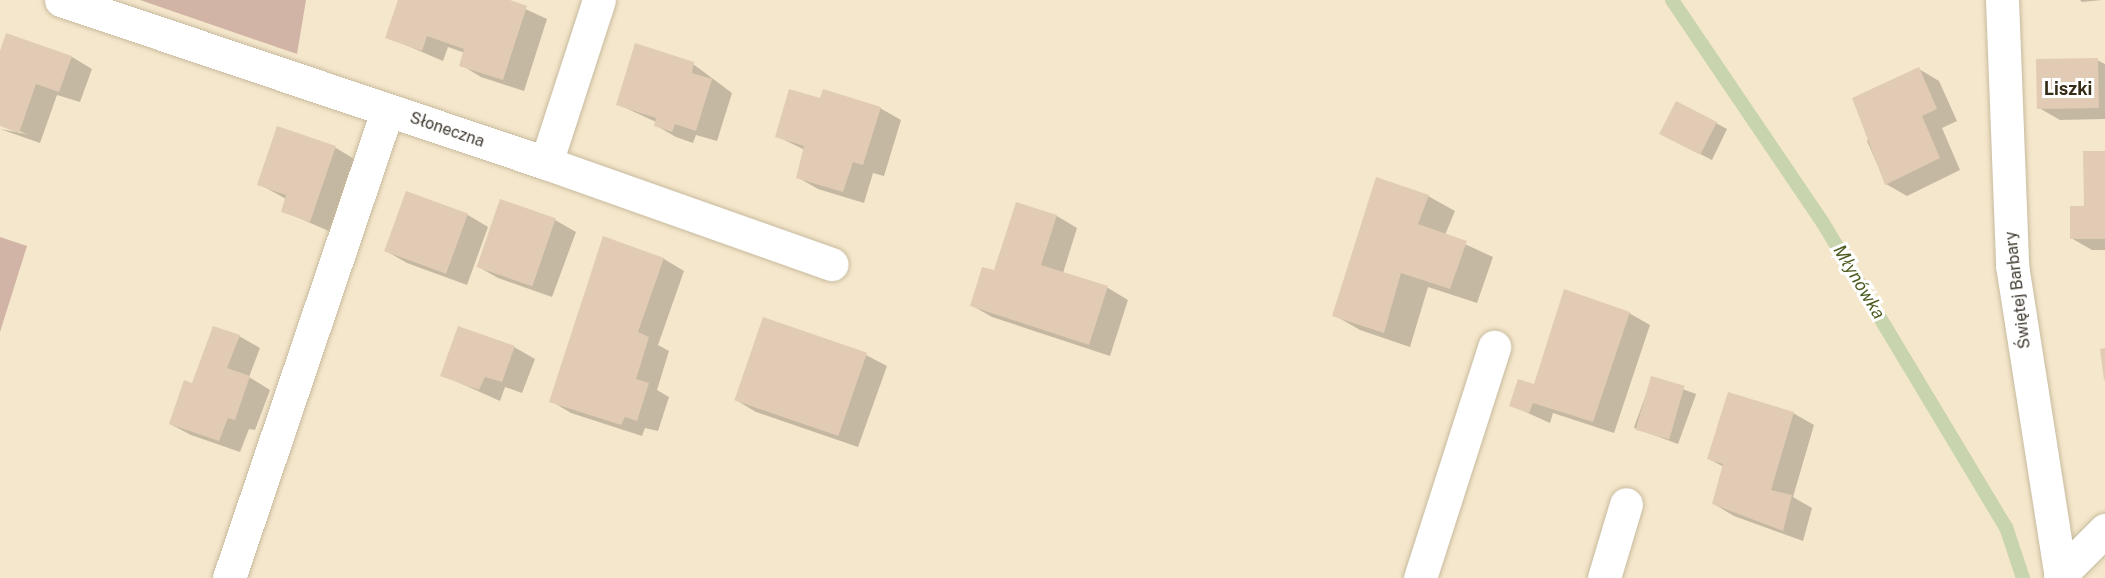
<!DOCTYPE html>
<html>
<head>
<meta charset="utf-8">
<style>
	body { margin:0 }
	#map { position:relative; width:2105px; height:578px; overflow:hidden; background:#f5e7cb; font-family:"Public Sans",sans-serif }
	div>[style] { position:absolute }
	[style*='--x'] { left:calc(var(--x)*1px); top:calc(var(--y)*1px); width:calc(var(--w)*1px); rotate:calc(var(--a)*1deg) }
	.green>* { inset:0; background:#d1b4a6 }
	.shadow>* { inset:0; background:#0003; transform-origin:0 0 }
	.stream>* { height:14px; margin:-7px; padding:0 7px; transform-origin:7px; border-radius:7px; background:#c7d4ad }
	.building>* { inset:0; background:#e2cbb4; transform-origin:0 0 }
	.roads { filter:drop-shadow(0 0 2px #c7ba9e) drop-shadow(0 0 2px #c7ba9e) }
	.minor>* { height:33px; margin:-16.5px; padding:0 16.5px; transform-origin:16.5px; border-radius:16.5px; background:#fff }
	span { translate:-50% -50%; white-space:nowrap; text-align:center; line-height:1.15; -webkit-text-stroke:6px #fff; paint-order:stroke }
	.street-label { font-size:16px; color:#403a2f }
	.neighbourhood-label { font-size:18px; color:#362b14; font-weight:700 }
	.water-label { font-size:18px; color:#4c5c21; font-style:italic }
</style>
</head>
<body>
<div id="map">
	<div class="green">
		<div style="clip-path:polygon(140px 0,306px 0,297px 54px)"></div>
		<div style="clip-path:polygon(0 237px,27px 246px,0 332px)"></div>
	</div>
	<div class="shadow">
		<div style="clip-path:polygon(400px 0,506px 0,547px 19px,524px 91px,481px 77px,461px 65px,465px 53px,448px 47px,443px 61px,387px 37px)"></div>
		<div style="clip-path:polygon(2080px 0,2102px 0,2082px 2px)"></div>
		<div style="clip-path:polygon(0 55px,72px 57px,92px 69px,80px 102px,57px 95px,40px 143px,0 129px,27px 134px,0 124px)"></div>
		<div style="clip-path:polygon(2097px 60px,2105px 64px,2105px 119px,2060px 120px,2039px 108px)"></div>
		<div style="clip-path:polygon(693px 64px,732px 93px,717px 141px,696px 135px,693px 143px,676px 137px,655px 125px,656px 122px,617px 104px)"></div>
		<div style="clip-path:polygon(1919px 69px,1939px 81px,1957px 121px,1942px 128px,1960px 170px,1907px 196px,1886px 184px,1867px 141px)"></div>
		<div style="clip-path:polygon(821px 100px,880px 108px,901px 120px,884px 176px,873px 173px,864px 203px,818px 189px,797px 177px,805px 150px,776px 136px)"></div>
		<div style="clip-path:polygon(1716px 123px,1727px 129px,1712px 160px,1673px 140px)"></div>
		<div style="clip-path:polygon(278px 128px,336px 148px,356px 160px,331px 232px,283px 211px,286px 199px,259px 184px)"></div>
		<div style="clip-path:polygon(2105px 152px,2105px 250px,2092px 250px,2071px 238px)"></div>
		<div style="clip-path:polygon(407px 193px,468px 215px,488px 227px,467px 285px,407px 263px,386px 251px)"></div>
		<div style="clip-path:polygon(1428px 196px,1455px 211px,1445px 235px,1493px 257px,1477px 303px,1428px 287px,1410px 347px,1360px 330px,1334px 315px)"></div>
		<div style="clip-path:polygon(1017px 204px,1057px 216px,1077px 228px,1063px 273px,1108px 288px,1128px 300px,1110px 356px,992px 317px,971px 305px,995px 272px)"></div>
		<div style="clip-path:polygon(555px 220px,576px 232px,552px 297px,498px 278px,477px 266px)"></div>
		<div style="clip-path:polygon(604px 238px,664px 259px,684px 271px,658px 345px,669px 351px,657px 390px,669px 397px,658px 431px,645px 428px,642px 436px,571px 413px,551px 401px)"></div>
		<div style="clip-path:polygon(1629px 313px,1650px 325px,1614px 433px,1553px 413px,1550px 423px,1510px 405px)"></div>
		<div style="clip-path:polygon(239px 336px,260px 348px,249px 377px,270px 390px,255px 430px,249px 429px,240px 452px,191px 435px,170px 424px,193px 385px)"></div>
		<div style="clip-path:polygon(514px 347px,535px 359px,522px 393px,505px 387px,500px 401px,442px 375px)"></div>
		<div style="clip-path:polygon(866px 355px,887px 366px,858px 447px,756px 412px,736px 400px)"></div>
		<div style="left:1652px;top:378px;width:47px;height:53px;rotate:20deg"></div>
		<div style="clip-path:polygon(1793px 413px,1814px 425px,1793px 497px,1812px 508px,1803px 541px,1734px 516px,1714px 504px,1724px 467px,1709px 459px)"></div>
	</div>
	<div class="stream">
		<div style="--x:1672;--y:0;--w:269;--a:55.9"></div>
		<div style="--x:1823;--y:223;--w:355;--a:59"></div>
		<div style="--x:2006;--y:527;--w:54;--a:71.6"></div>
	</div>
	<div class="building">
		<div style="clip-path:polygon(398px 0,510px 0,527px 6px,503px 80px,459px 66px,464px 49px,427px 36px,422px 51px,385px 38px)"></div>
		<div style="clip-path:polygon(6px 33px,72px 56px,59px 92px,36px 84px,19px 133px,0 126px,0 51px)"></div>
		<div style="clip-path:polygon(635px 43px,694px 62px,692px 73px,712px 79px,696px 131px,675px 124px,672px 132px,654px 126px,656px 118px,616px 105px)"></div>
		<div style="left:2098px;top:58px;width:50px;height:62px;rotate:89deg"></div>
		<div style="clip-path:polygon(1919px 67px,1937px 109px,1922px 116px,1940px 158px,1885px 185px,1852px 98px)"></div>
		<div style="clip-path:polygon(789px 89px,820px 98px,823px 89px,881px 107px,863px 165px,853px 162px,843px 192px,796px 178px,804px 146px,775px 137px)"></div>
		<div style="left:1676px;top:101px;width:46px;height:37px;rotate:27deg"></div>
		<div style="clip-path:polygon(277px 126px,336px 146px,310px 222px,281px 212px,286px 195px,257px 185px)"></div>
		<div style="clip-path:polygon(2083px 151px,2105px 151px,2105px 239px,2070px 239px,2070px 206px,2084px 206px)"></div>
		<div style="clip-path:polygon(1376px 177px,1429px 195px,1418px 224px,1467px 241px,1450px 289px,1401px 273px,1384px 333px,1332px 316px)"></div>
		<div style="left:406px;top:191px;width:66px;height:64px;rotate:20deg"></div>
		<div style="left:500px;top:199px;width:59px;height:72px;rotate:19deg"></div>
		<div style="clip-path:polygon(1016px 202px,1057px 215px,1041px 265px,1108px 286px,1089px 345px,970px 306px,982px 267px,994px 270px)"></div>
		<div style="clip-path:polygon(603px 236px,664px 258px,638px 332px,649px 337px,636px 379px,649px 383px,637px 421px,625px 417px,621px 425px,549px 402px)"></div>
		<div style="clip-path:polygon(1564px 289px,1630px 312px,1593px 422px,1533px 403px,1529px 413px,1509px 406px,1518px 379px,1534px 384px)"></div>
		<div style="left:763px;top:317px;width:110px;height:88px;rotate:19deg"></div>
		<div style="clip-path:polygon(213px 326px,240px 335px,227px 368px,250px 376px,235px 420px,228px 418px,219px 441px,169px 424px,184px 380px,192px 383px)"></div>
		<div style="clip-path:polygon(458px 326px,515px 346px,502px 382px,485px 377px,479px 390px,440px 376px)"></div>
		<div style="clip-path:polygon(2105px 348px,2105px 379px,2104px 380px,2100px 349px)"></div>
		<div style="left:1651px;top:376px;width:35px;height:56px;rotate:16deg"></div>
		<div style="clip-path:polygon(1728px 392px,1794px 412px,1771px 490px,1792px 495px,1783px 531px,1712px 504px,1723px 464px,1707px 459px)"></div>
	</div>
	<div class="roads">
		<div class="minor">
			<div style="--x:61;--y:0;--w:512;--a:18.58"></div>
			<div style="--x:546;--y:163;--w:303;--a:19.5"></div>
			<div style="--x:2002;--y:0;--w:265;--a:87.8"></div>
			<div style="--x:2012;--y:265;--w:317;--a:81.1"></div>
			<div style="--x:546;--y:163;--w:171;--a:-72"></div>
			<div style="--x:2060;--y:575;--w:64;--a:-45"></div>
			<div style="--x:229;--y:578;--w:494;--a:-71.3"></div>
			<div style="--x:1420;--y:578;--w:243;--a:-72.2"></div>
			<div style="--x:1604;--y:578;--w:77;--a:-73.4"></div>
		</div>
	</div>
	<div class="street-label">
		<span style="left:447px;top:130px;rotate:19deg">Słoneczna</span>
		<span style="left:2018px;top:290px;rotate:-97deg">Świętej Barbary</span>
	</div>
	<div class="neighbourhood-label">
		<span style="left:2068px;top:89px">Liszki</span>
	</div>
	<div class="water-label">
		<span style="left:1859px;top:282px;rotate:59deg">Młynówka</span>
	</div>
</div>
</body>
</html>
